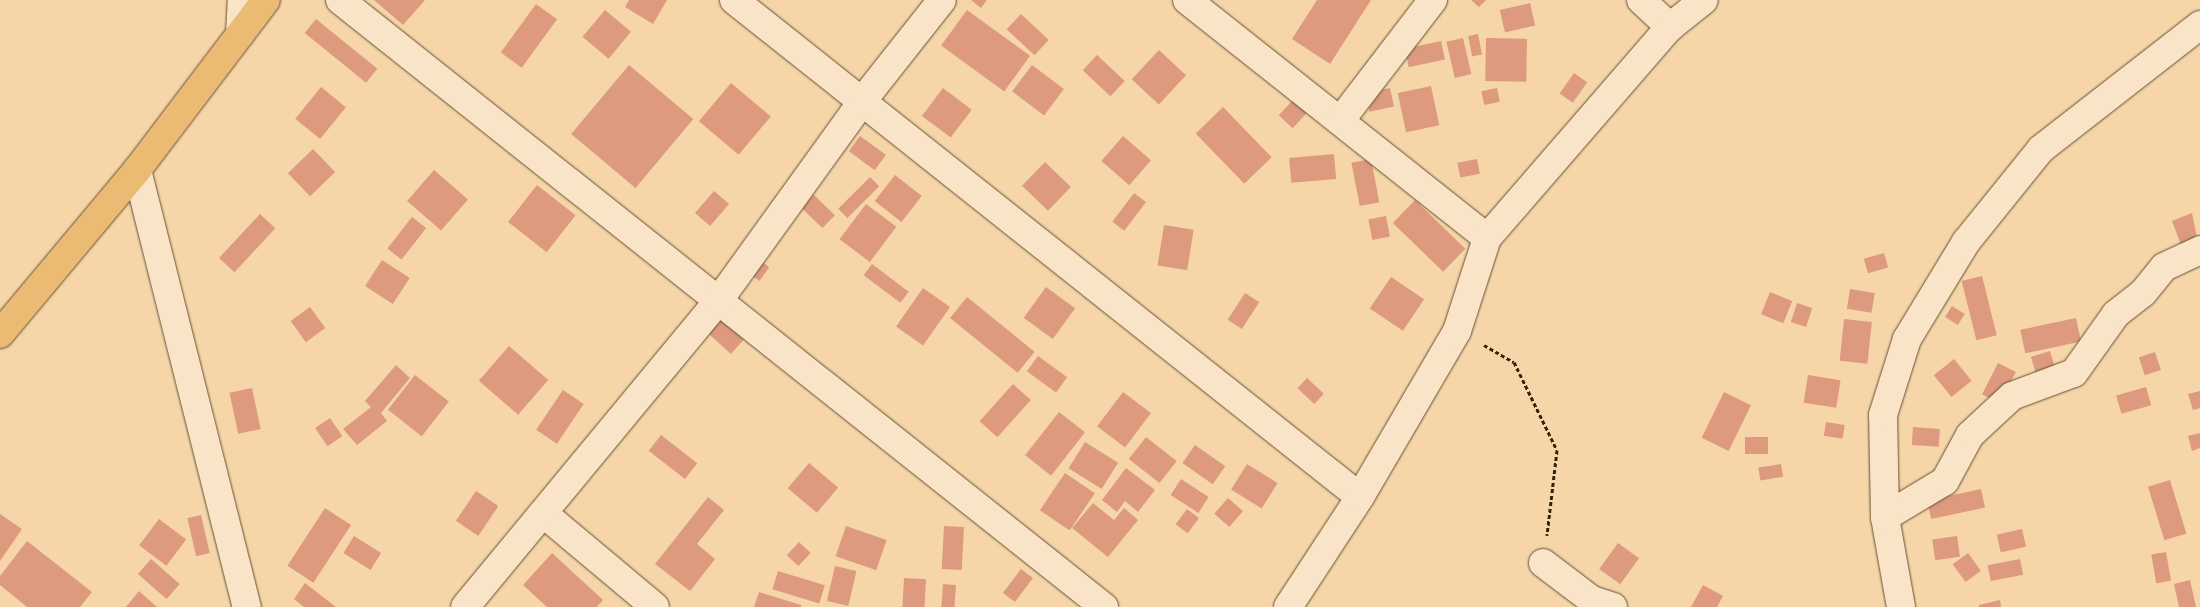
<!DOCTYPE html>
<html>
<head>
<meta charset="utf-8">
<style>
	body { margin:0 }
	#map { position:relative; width:2200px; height:607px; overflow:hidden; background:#f6d6a9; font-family:"Old Standard TT",serif }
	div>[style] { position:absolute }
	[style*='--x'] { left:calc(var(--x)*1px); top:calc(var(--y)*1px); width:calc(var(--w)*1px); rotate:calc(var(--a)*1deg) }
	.building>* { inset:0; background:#dd9a7e; transform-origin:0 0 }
	.path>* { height:3px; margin-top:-1.5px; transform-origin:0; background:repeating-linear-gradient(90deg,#34230a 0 4px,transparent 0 6.5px) }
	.roads { filter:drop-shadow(0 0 1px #645032) drop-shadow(0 0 1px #645032) }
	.minor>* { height:28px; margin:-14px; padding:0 14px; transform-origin:14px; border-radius:14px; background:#f9e4c7 }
	.major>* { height:28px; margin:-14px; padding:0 14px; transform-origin:14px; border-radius:14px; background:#ebbb74 }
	span { translate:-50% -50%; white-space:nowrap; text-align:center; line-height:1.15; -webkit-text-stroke:4px #f9e4c7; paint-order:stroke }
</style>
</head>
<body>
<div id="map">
	<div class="building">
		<div style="clip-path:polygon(374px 0,425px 0,403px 25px)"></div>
		<div style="clip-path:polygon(629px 0,667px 0,653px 24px,625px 7px)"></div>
		<div style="clip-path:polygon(971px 0,987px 0,981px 8px)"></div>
		<div style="clip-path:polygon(1317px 0,1371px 0,1330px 64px,1292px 39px)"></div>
		<div style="clip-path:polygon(1471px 0,1486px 0,1479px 7px)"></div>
		<div style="left:1530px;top:3px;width:23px;height:31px;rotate:77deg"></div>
		<div style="left:536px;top:4px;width:26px;height:60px;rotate:36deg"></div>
		<div style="left:605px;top:10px;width:34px;height:35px;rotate:40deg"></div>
		<div style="left:967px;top:10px;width:78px;height:44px;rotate:36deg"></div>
		<div style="left:1021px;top:14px;width:38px;height:21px;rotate:43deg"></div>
		<div style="left:316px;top:19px;width:79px;height:18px;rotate:39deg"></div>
		<div style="left:1478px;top:34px;width:21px;height:10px;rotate:79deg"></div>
		<div style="left:1463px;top:38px;width:37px;height:17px;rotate:77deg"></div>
		<div style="left:1486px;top:38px;width:41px;height:43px;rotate:1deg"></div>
		<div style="left:1441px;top:41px;width:19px;height:37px;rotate:78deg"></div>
		<div style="left:1159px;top:50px;width:37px;height:40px;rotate:43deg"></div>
		<div style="left:1097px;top:55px;width:38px;height:21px;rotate:43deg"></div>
		<div style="left:629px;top:65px;width:84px;height:90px;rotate:40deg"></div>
		<div style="left:1032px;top:65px;width:40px;height:33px;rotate:37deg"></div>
		<div style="left:1574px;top:73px;width:16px;height:25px;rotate:35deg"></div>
		<div style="left:731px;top:83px;width:52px;height:50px;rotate:40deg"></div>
		<div style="left:1431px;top:86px;width:40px;height:34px;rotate:78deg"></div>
		<div style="left:321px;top:87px;width:32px;height:41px;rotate:39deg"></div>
		<div style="left:943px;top:88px;width:36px;height:35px;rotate:37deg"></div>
		<div style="left:1390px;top:88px;width:19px;height:25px;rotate:78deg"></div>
		<div style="left:1497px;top:88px;width:14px;height:16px;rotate:78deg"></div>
		<div style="left:1293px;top:100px;width:19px;height:21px;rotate:43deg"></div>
		<div style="left:1223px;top:107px;width:70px;height:38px;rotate:46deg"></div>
		<div style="left:860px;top:136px;width:32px;height:19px;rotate:36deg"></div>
		<div style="left:1123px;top:136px;width:37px;height:33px;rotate:41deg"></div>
		<div style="left:313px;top:149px;width:32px;height:35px;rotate:46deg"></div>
		<div style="left:1334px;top:154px;width:25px;height:45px;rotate:85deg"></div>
		<div style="left:1371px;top:159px;width:44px;height:20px;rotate:79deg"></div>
		<div style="left:1477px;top:159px;width:15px;height:20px;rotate:79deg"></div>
		<div style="left:1045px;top:162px;width:36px;height:33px;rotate:44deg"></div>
		<div style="left:434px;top:170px;width:45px;height:41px;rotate:41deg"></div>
		<div style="left:895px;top:175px;width:34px;height:33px;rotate:38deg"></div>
		<div style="left:870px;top:177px;width:13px;height:45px;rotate:45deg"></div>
		<div style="left:537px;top:185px;width:49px;height:47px;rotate:38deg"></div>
		<div style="left:714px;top:191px;width:20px;height:29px;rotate:41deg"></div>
		<div style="left:1134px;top:193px;width:15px;height:36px;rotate:37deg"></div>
		<div style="left:814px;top:195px;width:29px;height:18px;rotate:44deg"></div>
		<div style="left:1415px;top:200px;width:70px;height:32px;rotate:44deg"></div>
		<div style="left:866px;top:204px;width:38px;height:44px;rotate:37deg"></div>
		<div style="clip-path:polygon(2192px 213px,2200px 253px,2186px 258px,2172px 221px)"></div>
		<div style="left:260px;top:214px;width:21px;height:60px;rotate:43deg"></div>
		<div style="left:1386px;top:216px;width:21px;height:18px;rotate:79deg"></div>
		<div style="left:412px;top:217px;width:18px;height:40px;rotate:38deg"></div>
		<div style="left:1164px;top:225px;width:30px;height:41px;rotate:9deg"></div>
		<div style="left:1884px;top:253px;width:15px;height:21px;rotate:74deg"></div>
		<div style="left:754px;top:256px;width:19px;height:17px;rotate:36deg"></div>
		<div style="left:382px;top:260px;width:33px;height:31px;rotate:33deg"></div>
		<div style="left:872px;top:264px;width:46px;height:14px;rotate:37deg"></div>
		<div style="left:1982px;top:276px;width:61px;height:21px;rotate:76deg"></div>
		<div style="left:1391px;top:277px;width:40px;height:38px;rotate:34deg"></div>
		<div style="left:1046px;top:287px;width:36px;height:38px;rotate:36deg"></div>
		<div style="left:923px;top:288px;width:33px;height:47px;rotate:35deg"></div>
		<div style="left:1850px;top:289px;width:25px;height:20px;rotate:9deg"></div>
		<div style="left:1770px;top:292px;width:24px;height:24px;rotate:22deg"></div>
		<div style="left:1245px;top:293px;width:17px;height:32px;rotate:33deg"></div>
		<div style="left:967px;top:297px;width:87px;height:27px;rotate:39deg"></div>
		<div style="left:1797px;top:303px;width:16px;height:20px;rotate:18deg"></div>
		<div style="left:1952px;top:306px;width:15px;height:13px;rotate:32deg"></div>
		<div style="left:310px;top:307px;width:26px;height:24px;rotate:54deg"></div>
		<div style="left:2076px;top:318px;width:24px;height:57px;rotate:78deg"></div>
		<div style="left:722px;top:319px;width:30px;height:20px;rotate:42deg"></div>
		<div style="left:1844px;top:319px;width:28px;height:42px;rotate:6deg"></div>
		<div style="left:509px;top:346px;width:52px;height:46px;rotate:41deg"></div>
		<div style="left:2050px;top:351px;width:21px;height:20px;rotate:73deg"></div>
		<div style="left:2155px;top:352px;width:19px;height:17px;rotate:72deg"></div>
		<div style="left:1038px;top:356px;width:36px;height:19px;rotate:36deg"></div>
		<div style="left:1954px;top:359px;width:28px;height:26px;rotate:51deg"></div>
		<div style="left:1998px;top:363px;width:20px;height:35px;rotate:27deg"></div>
		<div style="clip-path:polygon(396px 365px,410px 378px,381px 413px,387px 421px,357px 445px,343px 429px,371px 407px,365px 401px)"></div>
		<div style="left:415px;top:375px;width:43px;height:44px;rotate:38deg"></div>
		<div style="left:1808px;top:375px;width:33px;height:28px;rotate:9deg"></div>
		<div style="left:1307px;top:378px;width:23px;height:14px;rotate:43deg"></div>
		<div style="left:1013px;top:384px;width:24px;height:50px;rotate:42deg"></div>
		<div style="left:2146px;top:387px;width:19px;height:31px;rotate:74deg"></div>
		<div style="left:252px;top:388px;width:42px;height:23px;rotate:78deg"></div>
		<div style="left:563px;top:390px;width:25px;height:48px;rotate:34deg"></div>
		<div style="clip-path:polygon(2200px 391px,2200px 408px,2193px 410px,2188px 394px)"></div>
		<div style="left:1123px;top:392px;width:35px;height:43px;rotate:37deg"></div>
		<div style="left:1724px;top:392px;width:30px;height:51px;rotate:26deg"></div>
		<div style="left:1059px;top:412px;width:33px;height:55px;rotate:38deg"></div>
		<div style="left:330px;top:418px;width:22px;height:18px;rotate:56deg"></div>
		<div style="left:1826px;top:422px;width:19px;height:14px;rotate:9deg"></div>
		<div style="left:1913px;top:427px;width:27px;height:18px;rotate:4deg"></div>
		<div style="clip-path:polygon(2200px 433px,2200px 448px,2192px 451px,2188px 436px)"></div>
		<div style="left:661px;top:435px;width:46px;height:20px;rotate:38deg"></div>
		<div style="left:1146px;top:437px;width:39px;height:28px;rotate:38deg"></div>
		<div style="left:1768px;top:437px;width:17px;height:23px;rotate:90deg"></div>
		<div style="left:1085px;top:442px;width:39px;height:31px;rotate:32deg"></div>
		<div style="left:1195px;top:445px;width:37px;height:22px;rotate:35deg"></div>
		<div style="left:809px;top:463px;width:38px;height:33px;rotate:40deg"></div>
		<div style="left:1247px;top:464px;width:36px;height:30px;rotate:32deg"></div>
		<div style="left:1781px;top:464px;width:13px;height:23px;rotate:81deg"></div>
		<div style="clip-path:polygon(1126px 468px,1155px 490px,1138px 512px,1125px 501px,1117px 512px,1102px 500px)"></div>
		<div style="left:1065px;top:473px;width:36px;height:45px;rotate:34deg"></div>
		<div style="left:1181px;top:479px;width:33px;height:19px;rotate:33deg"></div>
		<div style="left:2170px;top:480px;width:56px;height:23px;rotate:73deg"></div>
		<div style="left:1981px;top:489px;width:19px;height:55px;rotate:78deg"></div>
		<div style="left:476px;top:491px;width:27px;height:36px;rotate:34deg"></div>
		<div style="clip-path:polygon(708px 497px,724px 510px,697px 544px,715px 559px,690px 591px,655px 564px)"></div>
		<div style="left:1228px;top:498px;width:20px;height:21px;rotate:41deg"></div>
		<div style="clip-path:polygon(1093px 503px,1114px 520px,1124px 508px,1138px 520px,1108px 557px,1072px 528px)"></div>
		<div style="left:325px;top:508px;width:31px;height:69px;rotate:33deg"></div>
		<div style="left:1187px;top:509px;width:15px;height:19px;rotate:37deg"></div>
		<div style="clip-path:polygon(0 514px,22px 529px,0 561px)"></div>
		<div style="left:201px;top:515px;width:39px;height:14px;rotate:77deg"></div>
		<div style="left:159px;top:519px;width:34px;height:33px;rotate:37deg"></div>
		<div style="left:846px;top:526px;width:43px;height:32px;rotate:19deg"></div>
		<div style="left:944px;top:526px;width:20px;height:43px;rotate:3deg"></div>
		<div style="left:2022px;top:529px;width:18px;height:26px;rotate:77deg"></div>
		<div style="left:354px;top:536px;width:32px;height:20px;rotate:32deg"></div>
		<div style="left:1957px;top:536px;width:21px;height:25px;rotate:82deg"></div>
		<div style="clip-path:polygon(27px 541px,92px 592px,80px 607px,27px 607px,0 585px,0 576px)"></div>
		<div style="left:799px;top:542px;width:16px;height:18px;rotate:43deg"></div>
		<div style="left:1618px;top:543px;width:26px;height:32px;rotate:36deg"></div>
		<div style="left:2166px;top:552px;width:29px;height:15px;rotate:80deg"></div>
		<div style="clip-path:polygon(552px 553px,603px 600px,597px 607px,547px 607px,523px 585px)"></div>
		<div style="left:1968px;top:553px;width:22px;height:19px;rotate:54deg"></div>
		<div style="left:151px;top:559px;width:38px;height:20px;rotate:41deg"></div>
		<div style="left:2020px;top:559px;width:16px;height:33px;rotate:79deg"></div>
		<div style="left:835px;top:566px;width:22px;height:36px;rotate:13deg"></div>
		<div style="left:1021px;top:569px;width:15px;height:30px;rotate:37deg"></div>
		<div style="left:778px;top:571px;width:49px;height:19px;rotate:17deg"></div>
		<div style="left:904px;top:578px;width:22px;height:29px;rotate:3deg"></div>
		<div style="clip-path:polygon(2190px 580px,2196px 607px,2179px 607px,2174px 584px)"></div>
		<div style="clip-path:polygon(305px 583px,336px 607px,304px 607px,294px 599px)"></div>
		<div style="left:943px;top:584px;width:13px;height:23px;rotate:4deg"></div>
		<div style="clip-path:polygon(1703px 585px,1723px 596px,1717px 607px,1691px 607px)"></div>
		<div style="clip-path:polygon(139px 591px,157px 607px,126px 607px)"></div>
		<div style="clip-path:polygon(759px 592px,801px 605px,801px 607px,754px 607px)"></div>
		<div style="clip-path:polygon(2000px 600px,2001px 607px,1979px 607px,1979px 605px)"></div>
	</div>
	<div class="path">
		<div style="--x:1484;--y:345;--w:34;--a:30"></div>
		<div style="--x:1514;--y:362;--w:98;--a:64"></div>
		<div style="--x:1557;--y:450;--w:86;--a:96.7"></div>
	</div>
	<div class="roads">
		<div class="minor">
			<div style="--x:340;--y:0;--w:976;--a:38.47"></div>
			<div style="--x:734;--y:0;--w:799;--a:38.45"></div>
			<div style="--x:1187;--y:0;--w:383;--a:38.4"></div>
			<div style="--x:1641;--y:0;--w:40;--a:43"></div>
			<div style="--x:240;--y:34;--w:34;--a:-87"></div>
			<div style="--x:1340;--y:121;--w:153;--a:-52.5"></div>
			<div style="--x:137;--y:170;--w:451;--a:75.9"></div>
			<div style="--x:543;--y:513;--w:146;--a:40"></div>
			<div style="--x:1885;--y:517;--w:70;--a:-31"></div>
			<div style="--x:1945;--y:481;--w:52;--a:-61.5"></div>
			<div style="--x:1970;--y:435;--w:57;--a:-42.9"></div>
			<div style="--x:2012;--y:396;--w:66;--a:-20.4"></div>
			<div style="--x:2074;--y:373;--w:72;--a:-54.6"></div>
			<div style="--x:2116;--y:314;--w:34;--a:-38"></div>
			<div style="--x:2143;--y:293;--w:33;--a:-51"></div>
			<div style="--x:2164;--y:267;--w:40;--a:-25"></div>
			<div style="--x:1543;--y:563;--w:61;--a:37.1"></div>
			<div style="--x:1592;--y:600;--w:22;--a:18"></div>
			<div style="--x:465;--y:607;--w:398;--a:-50.4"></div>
			<div style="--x:719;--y:300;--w:246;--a:-54.2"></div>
			<div style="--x:863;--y:100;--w:127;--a:-51.7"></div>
			<div style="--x:1288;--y:607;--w:131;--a:-56.8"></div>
			<div style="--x:1360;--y:497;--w:192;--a:-59.7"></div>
			<div style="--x:1457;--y:331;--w:98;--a:-72.1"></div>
			<div style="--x:1487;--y:238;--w:279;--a:-49.1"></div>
			<div style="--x:1670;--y:27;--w:43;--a:-38.5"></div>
			<div style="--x:1901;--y:607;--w:91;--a:-100.1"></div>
			<div style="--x:1885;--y:517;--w:102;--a:-91.1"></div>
			<div style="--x:1883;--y:415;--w:80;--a:-72.5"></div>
			<div style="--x:1907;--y:339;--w:114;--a:-58.7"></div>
			<div style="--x:1966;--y:242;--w:119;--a:-51.1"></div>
			<div style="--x:2041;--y:149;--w:202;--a:-37.9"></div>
		</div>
		<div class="major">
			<div style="--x:0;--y:334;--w:214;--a:-50.1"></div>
			<div style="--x:137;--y:170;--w:213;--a:-52.8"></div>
		</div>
	</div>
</div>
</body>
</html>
